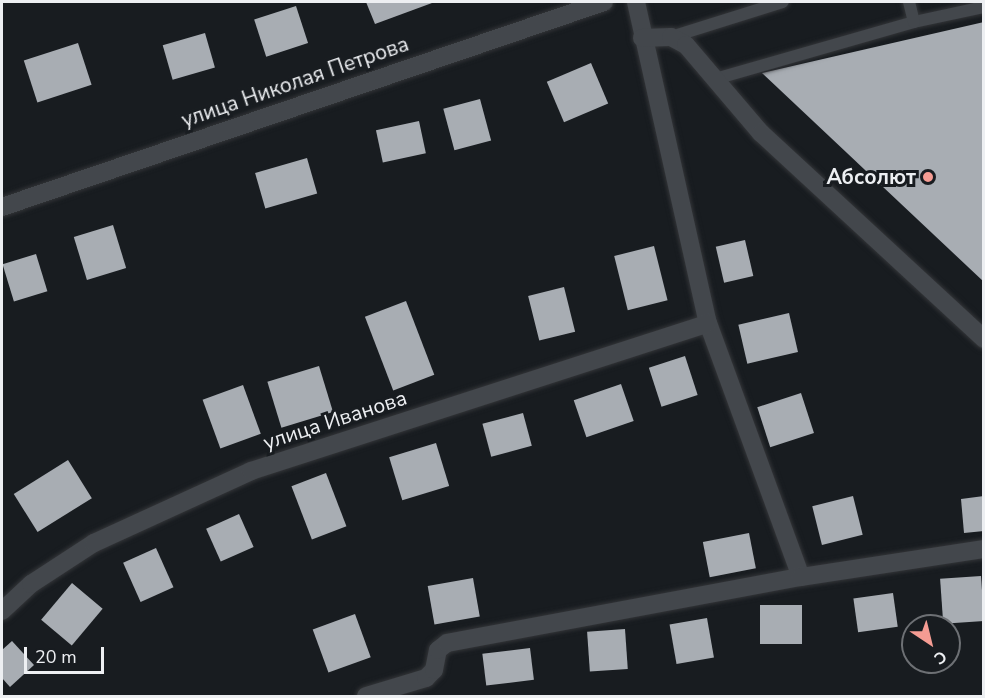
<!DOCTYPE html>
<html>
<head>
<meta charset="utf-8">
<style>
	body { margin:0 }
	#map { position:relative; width:985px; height:698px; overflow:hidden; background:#181c20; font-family:"Nunito Sans",sans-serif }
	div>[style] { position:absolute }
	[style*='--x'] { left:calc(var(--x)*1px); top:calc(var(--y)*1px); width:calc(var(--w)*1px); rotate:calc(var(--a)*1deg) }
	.building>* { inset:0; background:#a8adb3; transform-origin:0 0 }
	.roads { filter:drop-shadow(0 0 2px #333538) drop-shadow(0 0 2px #333538) }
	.service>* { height:12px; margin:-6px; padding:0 6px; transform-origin:6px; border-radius:6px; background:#43474c }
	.minor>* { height:18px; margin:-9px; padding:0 9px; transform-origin:9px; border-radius:9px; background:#43474c }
	.secondary>* { height:18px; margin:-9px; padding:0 9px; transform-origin:9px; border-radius:9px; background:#43474c }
	.dots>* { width:16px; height:16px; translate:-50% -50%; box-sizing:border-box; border:3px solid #181c20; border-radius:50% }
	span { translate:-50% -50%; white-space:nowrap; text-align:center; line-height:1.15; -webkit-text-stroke:6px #181c20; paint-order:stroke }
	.street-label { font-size:21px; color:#edeff2 }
	.poi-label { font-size:21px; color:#edeff2; font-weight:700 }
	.right { translate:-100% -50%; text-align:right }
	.frame { position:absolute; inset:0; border:3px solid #edeff2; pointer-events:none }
	.north { position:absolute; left:901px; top:614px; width:60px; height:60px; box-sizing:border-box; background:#181c20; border:2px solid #6d7074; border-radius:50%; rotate:145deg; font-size:16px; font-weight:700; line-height:24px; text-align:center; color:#edeff2 }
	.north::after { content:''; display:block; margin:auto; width:21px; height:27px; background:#f59c93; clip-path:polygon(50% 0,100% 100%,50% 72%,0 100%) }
	.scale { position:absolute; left:24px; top:647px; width:80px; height:27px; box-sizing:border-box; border:3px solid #edeff2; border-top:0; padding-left:8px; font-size:18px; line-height:21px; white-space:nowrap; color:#edeff2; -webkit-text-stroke:4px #181c20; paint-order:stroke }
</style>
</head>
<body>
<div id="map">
	<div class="building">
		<div style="clip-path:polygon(366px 2px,431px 2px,432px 3px,375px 24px)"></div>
		<div style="left:296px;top:6px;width:39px;height:44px;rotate:72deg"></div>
		<div style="clip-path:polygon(984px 22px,984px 282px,762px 73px)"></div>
		<div style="left:205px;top:33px;width:36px;height:44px;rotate:74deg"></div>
		<div style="left:78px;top:43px;width:44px;height:57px;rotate:72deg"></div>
		<div style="left:591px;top:63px;width:44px;height:48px;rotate:67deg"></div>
		<div style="left:480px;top:99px;width:43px;height:38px;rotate:75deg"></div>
		<div style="left:419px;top:121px;width:33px;height:44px;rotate:78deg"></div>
		<div style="left:307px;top:158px;width:37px;height:54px;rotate:74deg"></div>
		<div style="left:113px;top:225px;width:45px;height:41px;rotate:73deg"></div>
		<div style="left:745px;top:240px;width:37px;height:30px;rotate:77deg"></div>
		<div style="left:654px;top:246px;width:56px;height:41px;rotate:76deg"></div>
		<div style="left:36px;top:254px;width:39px;height:35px;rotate:73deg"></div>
		<div style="left:564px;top:287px;width:46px;height:37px;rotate:76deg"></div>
		<div style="left:406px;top:301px;width:79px;height:44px;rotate:69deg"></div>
		<div style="left:789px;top:313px;width:40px;height:52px;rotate:77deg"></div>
		<div style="left:685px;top:356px;width:41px;height:38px;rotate:72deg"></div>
		<div style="left:319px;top:366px;width:48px;height:54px;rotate:73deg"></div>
		<div style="left:621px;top:384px;width:39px;height:50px;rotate:71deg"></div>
		<div style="left:243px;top:385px;width:52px;height:43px;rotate:70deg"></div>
		<div style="left:801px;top:393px;width:42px;height:46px;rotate:72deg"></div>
		<div style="left:523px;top:413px;width:34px;height:42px;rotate:75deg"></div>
		<div style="left:436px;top:443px;width:45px;height:49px;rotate:73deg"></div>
		<div style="left:68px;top:460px;width:45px;height:64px;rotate:58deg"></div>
		<div style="left:326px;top:473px;width:57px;height:37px;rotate:69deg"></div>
		<div style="left:853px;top:496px;width:40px;height:42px;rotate:76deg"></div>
		<div style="clip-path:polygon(984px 496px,984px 531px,964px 533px,961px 499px)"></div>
		<div style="left:239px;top:514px;width:36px;height:36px;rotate:66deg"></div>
		<div style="left:749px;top:533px;width:36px;height:47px;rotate:79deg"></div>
		<div style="left:156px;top:548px;width:43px;height:36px;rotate:66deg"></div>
		<div style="left:981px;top:576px;width:45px;height:41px;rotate:86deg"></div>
		<div style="left:473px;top:578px;width:39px;height:46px;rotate:80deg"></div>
		<div style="left:72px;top:583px;width:40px;height:48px;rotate:40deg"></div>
		<div style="left:893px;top:593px;width:34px;height:40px;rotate:82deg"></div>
		<div style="left:760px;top:605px;width:42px;height:39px"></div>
		<div style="left:355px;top:614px;width:46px;height:45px;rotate:70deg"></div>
		<div style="left:707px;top:618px;width:40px;height:38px;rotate:80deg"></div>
		<div style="left:625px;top:629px;width:40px;height:38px;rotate:86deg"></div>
		<div style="clip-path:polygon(12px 641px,34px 665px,10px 687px,2px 678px,2px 650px)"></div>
		<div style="left:530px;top:648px;width:32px;height:48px;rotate:83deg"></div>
	</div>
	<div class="roads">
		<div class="service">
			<div style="--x:914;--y:22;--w:72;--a:-12.1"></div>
			<div style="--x:671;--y:37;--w:117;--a:-17.4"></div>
			<div style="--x:715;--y:79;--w:207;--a:-16"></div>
			<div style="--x:914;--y:22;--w:21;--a:-104"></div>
		</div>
		<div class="minor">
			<div style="--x:636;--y:2;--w:329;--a:77.4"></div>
			<div style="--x:708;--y:323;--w:270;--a:69.9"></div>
			<div style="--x:642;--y:38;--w:29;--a:-2"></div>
			<div style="--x:671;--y:37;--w:17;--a:28"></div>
			<div style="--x:686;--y:45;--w:116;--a:49.6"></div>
			<div style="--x:761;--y:133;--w:304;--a:42.7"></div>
			<div style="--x:2;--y:611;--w:40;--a:-43"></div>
			<div style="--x:31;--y:584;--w:75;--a:-33.1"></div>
			<div style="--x:94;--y:543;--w:173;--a:-24.6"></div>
			<div style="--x:251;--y:471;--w:480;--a:-17.9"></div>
			<div style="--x:366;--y:696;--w:63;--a:-16.7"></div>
			<div style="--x:426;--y:678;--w:11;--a:-45"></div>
			<div style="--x:434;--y:670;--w:20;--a:-79"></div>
			<div style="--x:438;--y:650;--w:11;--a:-38"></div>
			<div style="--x:447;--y:643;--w:360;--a:-10.6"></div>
			<div style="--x:801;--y:577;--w:185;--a:-8.7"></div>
		</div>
		<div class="secondary">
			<div style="--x:2;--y:207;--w:636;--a:-18.81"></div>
		</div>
	</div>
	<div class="dots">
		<div style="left:928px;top:177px;background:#f59c93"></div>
	</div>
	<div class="street-label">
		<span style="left:295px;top:82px;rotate:-19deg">улица Николая Петрова</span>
		<span style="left:335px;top:420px;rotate:-18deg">улица Иванова</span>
	</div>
	<div class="poi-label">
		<span class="right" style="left:916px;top:177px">Абсолют</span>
	</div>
	<div class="frame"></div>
	<div class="north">С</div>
	<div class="scale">20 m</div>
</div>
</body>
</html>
